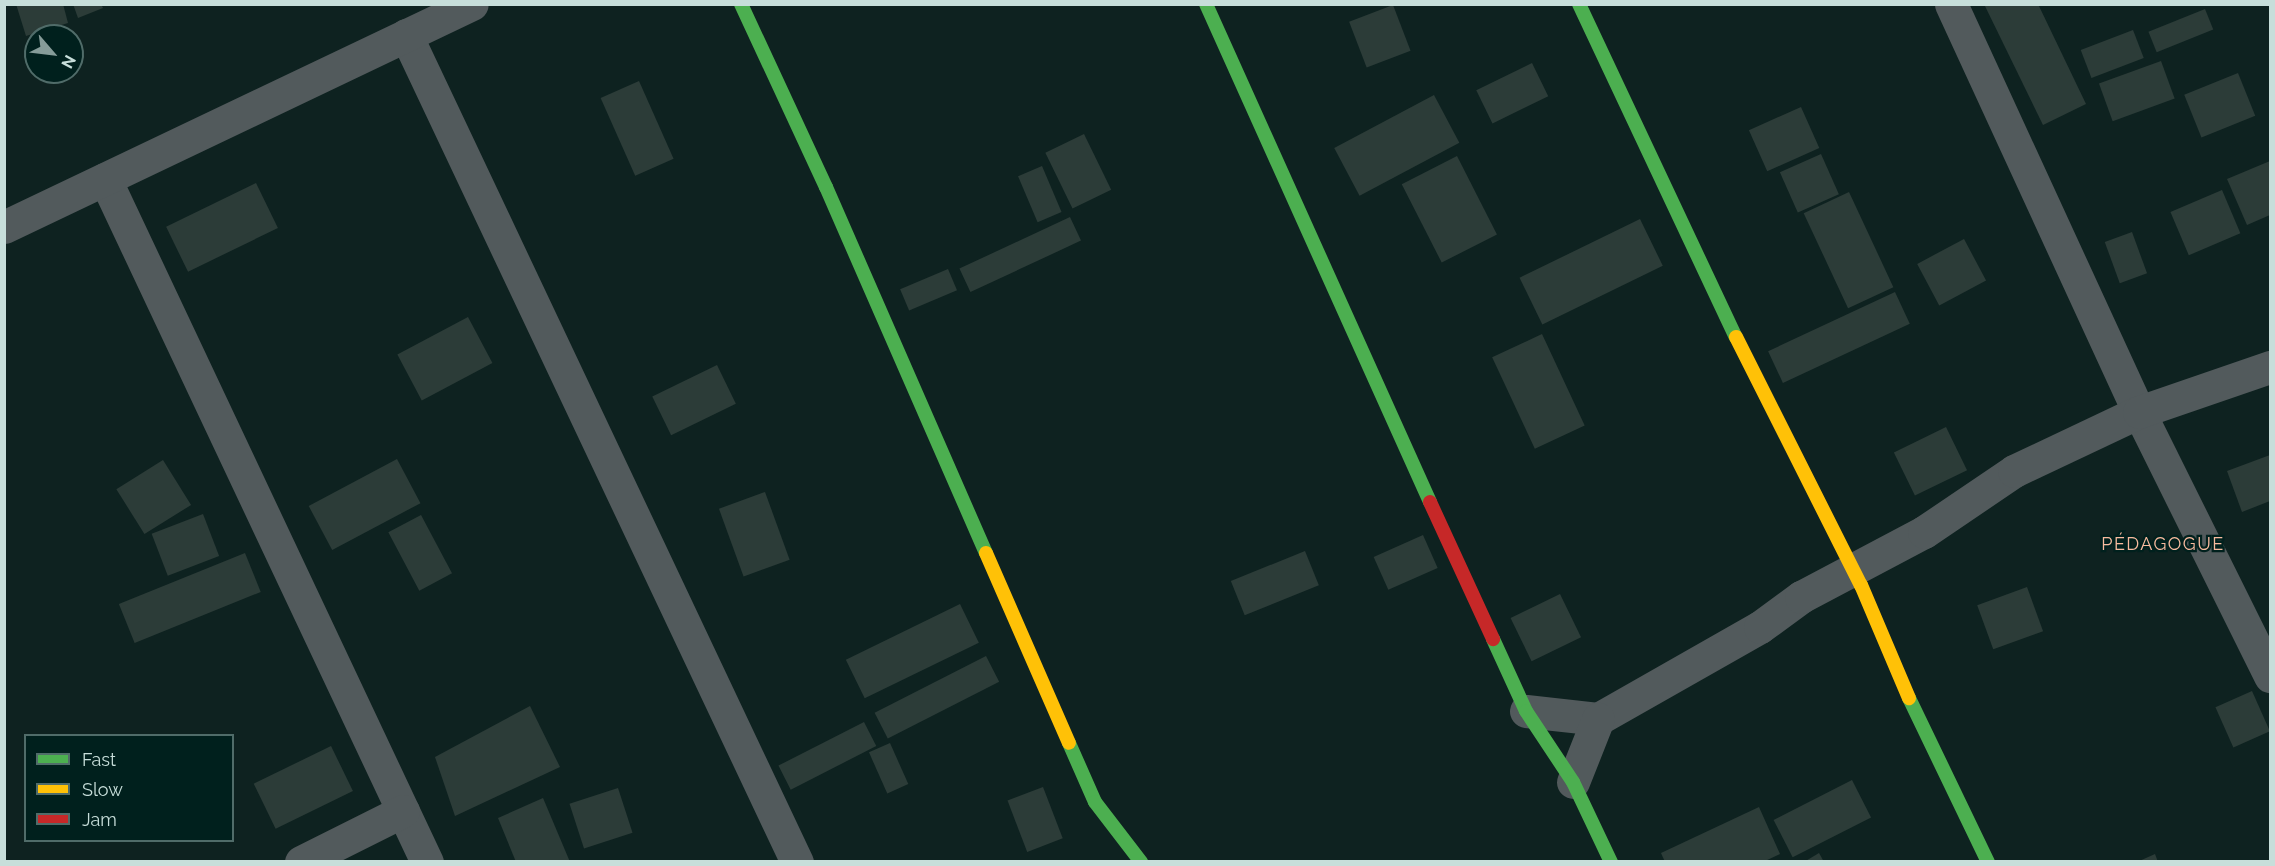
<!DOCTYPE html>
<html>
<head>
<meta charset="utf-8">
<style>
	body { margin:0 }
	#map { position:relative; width:2275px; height:866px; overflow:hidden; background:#0e2220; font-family:Raleway,sans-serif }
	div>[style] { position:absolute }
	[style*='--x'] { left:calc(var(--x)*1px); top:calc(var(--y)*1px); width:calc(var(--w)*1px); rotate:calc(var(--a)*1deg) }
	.building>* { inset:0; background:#2c3c38; transform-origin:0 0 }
	.street>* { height:33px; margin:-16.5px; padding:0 16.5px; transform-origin:16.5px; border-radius:16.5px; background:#525a5c }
	.fast>* { height:14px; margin:-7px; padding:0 7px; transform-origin:7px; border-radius:7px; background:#4caf50 }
	.slow>* { height:14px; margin:-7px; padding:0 7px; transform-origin:7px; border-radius:7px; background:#ffc107 }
	.jam>* { height:14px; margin:-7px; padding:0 7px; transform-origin:7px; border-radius:7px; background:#c62828 }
	span { translate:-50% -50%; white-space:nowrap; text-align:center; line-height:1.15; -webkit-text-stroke:4.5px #00201d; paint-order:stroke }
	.neighbourhood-label { font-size:18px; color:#f8bb9f; letter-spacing:1.5px }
	.frame { position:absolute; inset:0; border:6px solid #c7deda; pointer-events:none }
	.legend { position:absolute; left:24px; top:734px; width:210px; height:108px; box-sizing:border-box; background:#00201d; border:2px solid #506c69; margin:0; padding:8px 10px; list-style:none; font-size:18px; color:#c7deda }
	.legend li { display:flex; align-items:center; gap:12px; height:30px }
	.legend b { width:30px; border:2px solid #506c69 }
	.north { position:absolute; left:24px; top:24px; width:60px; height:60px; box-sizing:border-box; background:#00201d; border:2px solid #506c69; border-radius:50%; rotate:118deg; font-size:16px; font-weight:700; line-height:24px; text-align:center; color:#c7deda }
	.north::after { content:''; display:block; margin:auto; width:21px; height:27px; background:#869c99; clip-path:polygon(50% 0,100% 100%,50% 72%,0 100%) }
</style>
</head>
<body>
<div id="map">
	<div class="building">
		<div style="clip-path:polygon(16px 4px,63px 4px,68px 23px,26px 36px)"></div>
		<div style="clip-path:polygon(73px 4px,101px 4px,103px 8px,78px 18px)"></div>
		<div style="clip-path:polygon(1984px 4px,2038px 4px,2086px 104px,2043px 125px)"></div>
		<div style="left:1393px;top:5px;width:49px;height:47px;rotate:69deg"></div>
		<div style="left:2205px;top:9px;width:22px;height:61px;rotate:68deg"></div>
		<div style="left:2133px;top:30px;width:30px;height:56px;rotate:69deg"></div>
		<div style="left:2161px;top:61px;width:40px;height:66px;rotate:70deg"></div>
		<div style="left:1532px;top:63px;width:37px;height:62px;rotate:64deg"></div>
		<div style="left:2238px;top:73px;width:46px;height:58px;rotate:68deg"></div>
		<div style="left:639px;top:81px;width:85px;height:42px;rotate:66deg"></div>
		<div style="left:1434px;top:95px;width:54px;height:113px;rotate:62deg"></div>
		<div style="left:1801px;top:107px;width:45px;height:57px;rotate:66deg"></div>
		<div style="left:1084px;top:134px;width:62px;height:43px;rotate:64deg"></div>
		<div style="left:1821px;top:154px;width:44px;height:45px;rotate:66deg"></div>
		<div style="left:1457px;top:156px;width:88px;height:62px;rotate:63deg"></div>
		<div style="clip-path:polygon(2270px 161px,2270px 215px,2247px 225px,2227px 179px)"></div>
		<div style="left:1042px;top:166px;width:50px;height:26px;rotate:67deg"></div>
		<div style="left:256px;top:183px;width:50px;height:100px;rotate:64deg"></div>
		<div style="left:2222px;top:190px;width:47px;height:56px;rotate:67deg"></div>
		<div style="left:1849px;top:192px;width:105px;height:50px;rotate:65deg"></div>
		<div style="left:1070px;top:217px;width:26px;height:122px;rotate:65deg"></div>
		<div style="left:1640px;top:219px;width:52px;height:134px;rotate:64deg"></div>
		<div style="left:2132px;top:232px;width:44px;height:29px;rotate:70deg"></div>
		<div style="left:1964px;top:239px;width:47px;height:53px;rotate:62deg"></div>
		<div style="left:948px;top:269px;width:23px;height:52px;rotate:67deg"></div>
		<div style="left:1895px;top:292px;width:35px;height:140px;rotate:65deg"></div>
		<div style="left:468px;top:317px;width:52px;height:80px;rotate:62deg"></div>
		<div style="left:1542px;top:334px;width:101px;height:55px;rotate:65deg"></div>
		<div style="left:717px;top:365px;width:43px;height:72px;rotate:64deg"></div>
		<div style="left:1946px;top:427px;width:48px;height:58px;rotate:64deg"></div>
		<div style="clip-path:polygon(2270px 455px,2270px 501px,2242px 512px,2227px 471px)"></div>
		<div style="left:397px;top:459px;width:50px;height:100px;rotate:62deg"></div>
		<div style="left:163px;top:460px;width:53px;height:55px;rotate:58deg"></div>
		<div style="left:765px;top:492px;width:72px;height:49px;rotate:70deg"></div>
		<div style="left:203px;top:514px;width:45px;height:55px;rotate:69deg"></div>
		<div style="left:421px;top:515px;width:66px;height:37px;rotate:62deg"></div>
		<div style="left:1423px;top:535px;width:36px;height:54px;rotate:66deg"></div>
		<div style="left:1305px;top:551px;width:37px;height:80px;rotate:68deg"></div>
		<div style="left:245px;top:553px;width:42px;height:136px;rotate:68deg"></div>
		<div style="left:2027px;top:587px;width:47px;height:53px;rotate:70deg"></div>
		<div style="left:1560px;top:594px;width:48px;height:55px;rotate:64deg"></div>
		<div style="left:960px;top:604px;width:43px;height:127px;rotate:64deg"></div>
		<div style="left:986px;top:656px;width:29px;height:125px;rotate:63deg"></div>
		<div style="left:2252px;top:691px;width:44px;height:40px;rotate:66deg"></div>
		<div style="clip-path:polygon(530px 706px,560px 767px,455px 816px,435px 757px)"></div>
		<div style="left:864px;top:722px;width:27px;height:96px;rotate:63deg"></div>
		<div style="left:890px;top:743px;width:45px;height:23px;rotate:66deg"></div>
		<div style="left:331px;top:746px;width:50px;height:86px;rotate:64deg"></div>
		<div style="left:1852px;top:780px;width:42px;height:88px;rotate:63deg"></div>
		<div style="left:1043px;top:787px;width:55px;height:38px;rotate:69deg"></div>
		<div style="left:618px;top:788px;width:47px;height:51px;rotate:72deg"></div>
		<div style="clip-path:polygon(543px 798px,570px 862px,516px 862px,498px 818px)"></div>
		<div style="clip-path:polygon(1759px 807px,1780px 854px,1763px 862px,1665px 862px,1661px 853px)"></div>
		<div style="clip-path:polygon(1819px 853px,1824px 862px,1804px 862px)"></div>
		<div style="clip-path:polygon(2155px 854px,2158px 862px,2137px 862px)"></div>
	</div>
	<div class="street">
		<div style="--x:1951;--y:4;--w:449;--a:65.3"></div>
		<div style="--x:2139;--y:412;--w:295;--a:63.6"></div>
		<div style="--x:406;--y:35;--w:915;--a:64.7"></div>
		<div style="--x:105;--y:179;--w:755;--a:64.76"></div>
		<div style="--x:4;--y:227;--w:518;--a:-25.48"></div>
		<div style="--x:1526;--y:711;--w:72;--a:6.3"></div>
		<div style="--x:1598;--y:719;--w:186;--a:-29.6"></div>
		<div style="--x:1760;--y:627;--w:51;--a:-36.2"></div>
		<div style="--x:1801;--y:597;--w:139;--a:-27.9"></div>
		<div style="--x:1924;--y:532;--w:109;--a:-34.1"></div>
		<div style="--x:2014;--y:471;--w:138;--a:-25.3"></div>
		<div style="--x:2139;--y:412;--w:139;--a:-19"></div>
		<div style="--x:1573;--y:782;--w:68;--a:-68.4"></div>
		<div style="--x:301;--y:862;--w:114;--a:-26.6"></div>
	</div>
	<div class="fast">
		<div style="--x:741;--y:4;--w:202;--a:65.1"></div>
		<div style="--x:826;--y:187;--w:399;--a:66.4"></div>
		<div style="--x:1206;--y:4;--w:546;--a:65.78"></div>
		<div style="--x:1579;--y:4;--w:368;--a:64.8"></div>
		<div style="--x:1493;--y:639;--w:79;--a:65.4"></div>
		<div style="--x:1526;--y:711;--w:85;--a:56.5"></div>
		<div style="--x:1573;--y:782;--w:89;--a:64.6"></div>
		<div style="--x:1909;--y:698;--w:182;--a:64.3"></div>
		<div style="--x:1069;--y:743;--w:64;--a:66.2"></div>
		<div style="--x:1095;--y:802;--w:76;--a:52.5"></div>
	</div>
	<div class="slow">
		<div style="--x:1736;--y:337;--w:278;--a:63.3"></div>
		<div style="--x:1861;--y:585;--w:123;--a:67"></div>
		<div style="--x:986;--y:553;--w:207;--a:66.4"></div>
	</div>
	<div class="jam">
		<div style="--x:1430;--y:502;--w:151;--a:65.3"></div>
	</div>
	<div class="neighbourhood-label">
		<span style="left:2163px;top:544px">PÉDAGOGUE</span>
	</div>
	<div class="frame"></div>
	<ul class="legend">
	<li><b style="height:8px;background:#4caf50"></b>Fast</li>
	<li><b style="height:8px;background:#ffc107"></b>Slow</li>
	<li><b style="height:8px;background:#c62828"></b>Jam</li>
	</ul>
	<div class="north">N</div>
</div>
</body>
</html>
